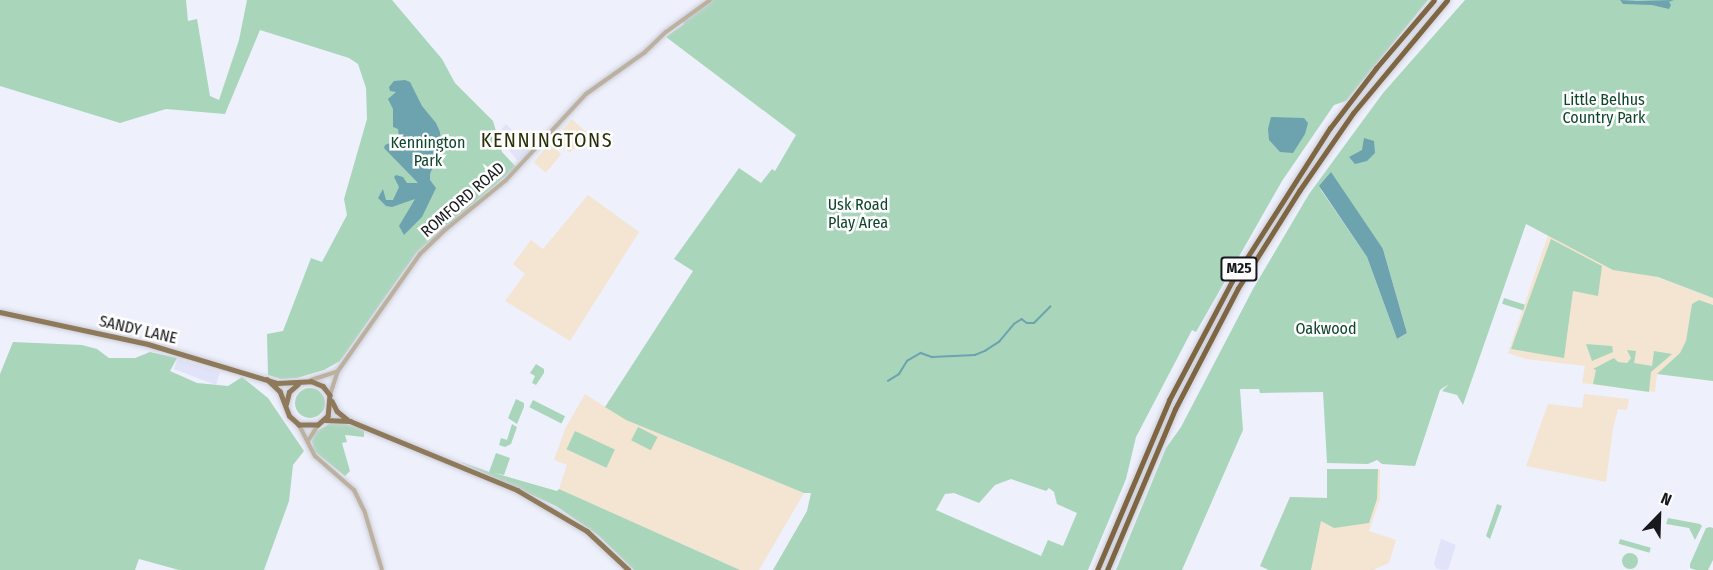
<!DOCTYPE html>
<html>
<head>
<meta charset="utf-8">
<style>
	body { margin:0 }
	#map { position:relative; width:1713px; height:570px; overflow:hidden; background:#eef0fc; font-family:"Fira Sans Condensed",sans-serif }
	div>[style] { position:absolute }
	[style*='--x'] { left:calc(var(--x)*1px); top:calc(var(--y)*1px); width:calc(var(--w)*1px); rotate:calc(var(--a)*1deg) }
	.commercial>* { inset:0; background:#f3e5d2; transform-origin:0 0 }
	.built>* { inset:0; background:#e1e4f8 }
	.education>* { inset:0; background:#f4e4d2 }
	.green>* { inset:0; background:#a9d6bb; transform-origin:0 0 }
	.round { border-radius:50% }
	.water>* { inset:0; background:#6ca3af }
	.stream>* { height:1.5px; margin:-0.75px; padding:0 0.75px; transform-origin:0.75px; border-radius:0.75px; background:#6ca3af }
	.roads { filter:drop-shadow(0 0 2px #ccced8) drop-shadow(0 0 2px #ccced8) }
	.minor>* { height:4px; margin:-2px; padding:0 2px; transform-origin:2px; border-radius:2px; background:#bcb09f }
	.major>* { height:4.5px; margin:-2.25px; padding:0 2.25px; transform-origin:2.25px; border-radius:2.25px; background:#8e7a5a }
	.highway>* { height:5px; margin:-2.5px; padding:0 2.5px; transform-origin:2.5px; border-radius:2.5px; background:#7d6641 }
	span { translate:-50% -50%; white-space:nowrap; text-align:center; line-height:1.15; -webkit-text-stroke:5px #fefefe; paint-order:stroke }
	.shield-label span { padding:2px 4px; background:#fefefe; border:2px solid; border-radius:4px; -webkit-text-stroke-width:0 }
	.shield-label { font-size:15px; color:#18191d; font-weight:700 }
	.park-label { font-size:16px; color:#0e452c }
	.street-label { font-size:16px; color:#18191d }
	.quarter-label { font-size:20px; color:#292f07; letter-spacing:1.5px }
	.north { position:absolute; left:1629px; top:486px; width:60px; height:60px; -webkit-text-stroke:4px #fefefe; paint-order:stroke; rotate:23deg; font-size:16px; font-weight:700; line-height:24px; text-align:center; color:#18191d }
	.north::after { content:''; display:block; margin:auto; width:21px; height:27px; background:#18191d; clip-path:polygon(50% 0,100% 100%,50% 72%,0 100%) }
</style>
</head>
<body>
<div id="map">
	<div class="commercial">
		<div style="clip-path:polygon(572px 119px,587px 133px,570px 153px,556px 141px,558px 135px)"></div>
		<div style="left:549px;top:144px;width:16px;height:24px;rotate:40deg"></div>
	</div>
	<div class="built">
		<div style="clip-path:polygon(506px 124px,532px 150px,525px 158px,517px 160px,507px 148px,501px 130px)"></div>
		<div style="clip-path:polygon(177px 359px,220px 372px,216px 385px,174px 369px)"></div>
		<div style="clip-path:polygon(1441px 539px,1456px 545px,1448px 570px,1437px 569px,1434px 564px)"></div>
	</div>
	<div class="education">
		<div style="clip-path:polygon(588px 195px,639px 232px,570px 341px,505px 301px,525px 274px,513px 264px,531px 240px,543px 249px)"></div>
		<div style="clip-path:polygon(1549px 232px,1595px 254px,1713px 298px,1713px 381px,1657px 374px,1655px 392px,1582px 383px,1585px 366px,1526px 359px,1508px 353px)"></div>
		<div style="clip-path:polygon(585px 394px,626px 420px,804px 493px,759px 570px,740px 570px,559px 489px,567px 465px,554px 460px,565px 429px)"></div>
		<div style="clip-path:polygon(1584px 394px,1629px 399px,1627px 410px,1618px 409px,1613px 428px,1606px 482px,1526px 466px,1548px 404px,1582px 408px)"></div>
		<div style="clip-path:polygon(1327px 469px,1380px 469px,1380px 499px,1369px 531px,1396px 540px,1389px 563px,1373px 570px,1269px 570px,1260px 566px,1290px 497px,1327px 498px)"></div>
	</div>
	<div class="green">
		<div style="clip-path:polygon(0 0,186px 0,188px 21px,197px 19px,210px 96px,219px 100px,239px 40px,247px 0,392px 0,442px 59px,455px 83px,493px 121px,502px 152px,516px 167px,417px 252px,340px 361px,324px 370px,297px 378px,281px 379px,268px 375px,267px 334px,283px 331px,311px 258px,322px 262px,347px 215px,344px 199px,367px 119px,366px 88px,358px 64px,349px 58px,260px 30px,225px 114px,166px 109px,120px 123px,0 86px)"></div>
		<div style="clip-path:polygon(evenodd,710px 0,1428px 0,1346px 101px,1334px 105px,1282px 181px,1196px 332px,1192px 330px,1136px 437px,1126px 479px,1088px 570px,773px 570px,807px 511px,811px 493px,804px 493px,626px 420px,605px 407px,693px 271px,674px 259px,739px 168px,761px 183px,772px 169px,775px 171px,796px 135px,666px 37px,684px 24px,682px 20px,710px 0,1011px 479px,1046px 491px,1049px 488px,1054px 492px,1057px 504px,1077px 513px,1063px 546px,1048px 540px,1041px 556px,936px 510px,945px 494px,954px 493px,979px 503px,995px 485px,1011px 479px)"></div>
		<div style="clip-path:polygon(evenodd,1465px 0,1713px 0,1713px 298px,1658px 277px,1613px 270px,1526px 224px,1463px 405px,1457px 395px,1442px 391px,1449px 384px,1440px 390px,1415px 466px,1382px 464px,1377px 460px,1368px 464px,1327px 463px,1323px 392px,1260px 393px,1259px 389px,1240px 389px,1243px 430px,1182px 570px,1116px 570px,1166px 448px,1181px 427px,1253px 289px,1309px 194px,1383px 93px,1465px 0,1319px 187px,1383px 249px,1407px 333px,1397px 339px,1367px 257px,1319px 187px)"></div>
		<div style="clip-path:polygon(1551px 239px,1602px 266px,1598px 296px,1573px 291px,1564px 358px,1511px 349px)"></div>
		<div style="left:1504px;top:298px;width:22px;height:6px;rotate:18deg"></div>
		<div style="clip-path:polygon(1699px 300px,1713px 305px,1713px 381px,1657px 374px,1680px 353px,1686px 341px,1692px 304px)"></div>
		<div style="clip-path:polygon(13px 342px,82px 345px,97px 349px,109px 358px,135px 358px,150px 352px,177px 358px,170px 371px,197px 383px,228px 386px,242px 377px,268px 398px,304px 451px,293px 465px,289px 501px,264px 570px,179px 570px,139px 559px,135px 570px,0 570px,0 374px)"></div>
		<div style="clip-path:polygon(1586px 344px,1612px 346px,1613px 352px,1592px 361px)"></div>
		<div style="clip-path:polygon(1627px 350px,1636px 351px,1634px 363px,1652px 366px,1654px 351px,1672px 354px,1651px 372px,1649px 392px,1593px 384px,1596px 370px,1593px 369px,1614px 358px,1618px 362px,1627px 363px,1631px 358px)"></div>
		<div style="clip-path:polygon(536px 364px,544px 369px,544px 373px,536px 385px,532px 383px,535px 376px,530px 373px)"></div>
		<div class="round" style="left:295px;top:388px;width:30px;height:30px"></div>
		<div style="clip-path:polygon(516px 399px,524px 403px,524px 407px,517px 424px,508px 418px)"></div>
		<div style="left:533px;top:400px;width:36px;height:8px;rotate:27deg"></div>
		<div style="clip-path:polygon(335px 421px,364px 429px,364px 437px,345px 435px,347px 442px,342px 443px,350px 471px,345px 476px,314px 451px,312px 441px,315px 432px)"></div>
		<div style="clip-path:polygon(512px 424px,517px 427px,511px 444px,505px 447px,499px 445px,501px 438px,507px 440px)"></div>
		<div style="left:638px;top:427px;width:22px;height:15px;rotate:27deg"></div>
		<div style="left:575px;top:431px;width:44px;height:20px;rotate:25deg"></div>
		<div style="clip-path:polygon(496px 453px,510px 458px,504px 475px,494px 473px,557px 491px,559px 489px,740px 570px,634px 570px,598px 535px,556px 506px,458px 461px,489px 472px)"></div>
		<div style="clip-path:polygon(1327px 469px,1378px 469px,1377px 499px,1369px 523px,1334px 528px,1321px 521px,1311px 570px,1269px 570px,1260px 566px,1290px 497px,1327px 498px)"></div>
		<div style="clip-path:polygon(1497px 504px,1502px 506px,1490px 539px,1486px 536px)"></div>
		<div style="clip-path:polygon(1668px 518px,1700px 524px,1702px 526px,1695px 540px,1689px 528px,1666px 524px)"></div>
		<div style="clip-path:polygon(1710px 527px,1713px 528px,1713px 560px,1708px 570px,1696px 570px,1690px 568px,1690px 564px,1706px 528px)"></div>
		<div style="left:1620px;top:539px;width:32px;height:5px;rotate:16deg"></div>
		<div class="round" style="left:1622px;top:553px;width:16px;height:16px"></div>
	</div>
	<div class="water">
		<div style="clip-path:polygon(1620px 0,1637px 1px,1674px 0,1669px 2px,1671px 5px,1669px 9px,1652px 5px,1623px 4px)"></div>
		<div style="clip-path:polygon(405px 80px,410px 82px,422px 106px,436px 123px,440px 132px,441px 148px,430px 174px,430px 180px,436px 188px,422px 217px,404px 235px,399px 226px,415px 199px,392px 207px,386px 206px,378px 198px,383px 189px,386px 200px,393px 200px,399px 187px,394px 177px,396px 175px,403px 177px,407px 183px,418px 183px,384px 148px,385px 145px,395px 141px,400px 144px,398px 129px,393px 127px,393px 109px,388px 99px,396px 92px,390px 91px,389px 87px,394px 81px)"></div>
		<div style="clip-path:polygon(1271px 117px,1304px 118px,1308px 123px,1305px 134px,1293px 153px,1280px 152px,1269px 140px,1268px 129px)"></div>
		<div style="clip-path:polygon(1364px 138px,1374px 141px,1375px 153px,1367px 161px,1355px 164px,1349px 157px,1362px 150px)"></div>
		<div style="clip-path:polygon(1331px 172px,1383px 249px,1407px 333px,1397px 339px,1367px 257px,1319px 186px)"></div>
	</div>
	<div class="stream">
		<div style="--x:888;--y:381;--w:13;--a:-32"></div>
		<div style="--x:899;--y:374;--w:15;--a:-58"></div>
		<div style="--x:907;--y:361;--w:16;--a:-30"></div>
		<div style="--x:921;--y:353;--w:12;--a:20"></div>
		<div style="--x:932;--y:357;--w:43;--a:-2.7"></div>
		<div style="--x:975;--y:355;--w:11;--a:-22"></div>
		<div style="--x:985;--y:351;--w:17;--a:-33"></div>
		<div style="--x:999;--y:342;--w:23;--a:-50"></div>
		<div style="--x:1014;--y:324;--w:9;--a:-32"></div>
		<div style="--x:1022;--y:319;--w:6;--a:39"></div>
		<div style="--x:1027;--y:323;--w:7;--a:0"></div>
		<div style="--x:1034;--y:323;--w:23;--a:-45"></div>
	</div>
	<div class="roads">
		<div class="minor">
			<div style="--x:311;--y:380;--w:28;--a:-18"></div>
			<div style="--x:330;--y:395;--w:25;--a:-72"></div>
			<div style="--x:338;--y:371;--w:143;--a:-55"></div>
			<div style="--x:420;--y:254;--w:35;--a:-44"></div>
			<div style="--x:445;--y:230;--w:79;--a:-39.3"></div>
			<div style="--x:506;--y:180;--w:117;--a:-47.1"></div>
			<div style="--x:586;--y:94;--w:71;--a:-35.3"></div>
			<div style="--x:644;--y:53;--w:30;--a:-44"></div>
			<div style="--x:666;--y:32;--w:54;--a:-36"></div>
			<div style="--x:299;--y:425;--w:35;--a:63"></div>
			<div style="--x:315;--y:456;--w:52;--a:41.1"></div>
			<div style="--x:354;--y:490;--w:25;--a:64"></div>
			<div style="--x:365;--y:513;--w:59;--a:73.4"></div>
			<div style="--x:308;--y:441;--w:19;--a:-58"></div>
		</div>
		<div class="major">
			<div style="--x:0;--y:312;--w:151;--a:12.2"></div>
			<div style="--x:148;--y:344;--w:135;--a:16.8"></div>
			<div style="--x:277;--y:383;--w:34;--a:-3"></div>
			<div style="--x:311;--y:381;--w:13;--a:23"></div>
			<div style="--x:323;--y:386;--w:11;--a:52"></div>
			<div style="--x:330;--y:395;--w:21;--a:95"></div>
			<div style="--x:328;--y:416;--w:13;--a:138"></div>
			<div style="--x:318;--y:425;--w:19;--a:180"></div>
			<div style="--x:299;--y:425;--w:13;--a:-138"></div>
			<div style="--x:289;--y:416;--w:26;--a:-111"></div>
			<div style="--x:280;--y:392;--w:18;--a:-137"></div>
			<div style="--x:332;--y:401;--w:11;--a:63"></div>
			<div style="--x:337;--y:411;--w:13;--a:39"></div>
			<div style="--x:286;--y:404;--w:12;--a:-76"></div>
			<div style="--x:289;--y:392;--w:12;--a:-42"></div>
			<div style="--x:325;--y:420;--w:25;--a:2"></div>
			<div style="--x:350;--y:421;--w:181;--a:22.4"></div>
			<div style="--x:517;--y:490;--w:81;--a:30.4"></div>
			<div style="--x:587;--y:531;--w:57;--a:42.9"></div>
		</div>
		<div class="highway">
			<div style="--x:1097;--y:570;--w:185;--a:-67"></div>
			<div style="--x:1169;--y:400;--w:135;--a:-62.1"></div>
			<div style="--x:1232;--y:281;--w:182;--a:-57.4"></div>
			<div style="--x:1330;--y:128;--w:76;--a:-52.5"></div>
			<div style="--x:1376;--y:68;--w:89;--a:-49.5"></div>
			<div style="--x:1107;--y:570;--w:175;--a:-67.1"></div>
			<div style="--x:1175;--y:409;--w:136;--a:-62.5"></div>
			<div style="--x:1238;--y:288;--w:115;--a:-57.8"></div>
			<div style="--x:1299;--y:191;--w:95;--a:-55.3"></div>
			<div style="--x:1353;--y:113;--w:147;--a:-50.2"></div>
		</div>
	</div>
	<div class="shield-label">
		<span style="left:1239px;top:269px">M25</span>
	</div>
	<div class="park-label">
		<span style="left:1604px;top:109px">Little Belhus<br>Country Park</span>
		<span style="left:428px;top:152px">Kennington<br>Park</span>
		<span style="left:858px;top:214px">Usk Road<br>Play Area</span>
		<span style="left:1326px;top:329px">Oakwood</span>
	</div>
	<div class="street-label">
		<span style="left:463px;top:200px;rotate:-41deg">ROMFORD ROAD</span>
		<span style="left:138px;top:330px;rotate:13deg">SANDY LANE</span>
	</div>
	<div class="quarter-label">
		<span style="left:547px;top:140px">KENNINGTONS</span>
	</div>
	<div class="north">N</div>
</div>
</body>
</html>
